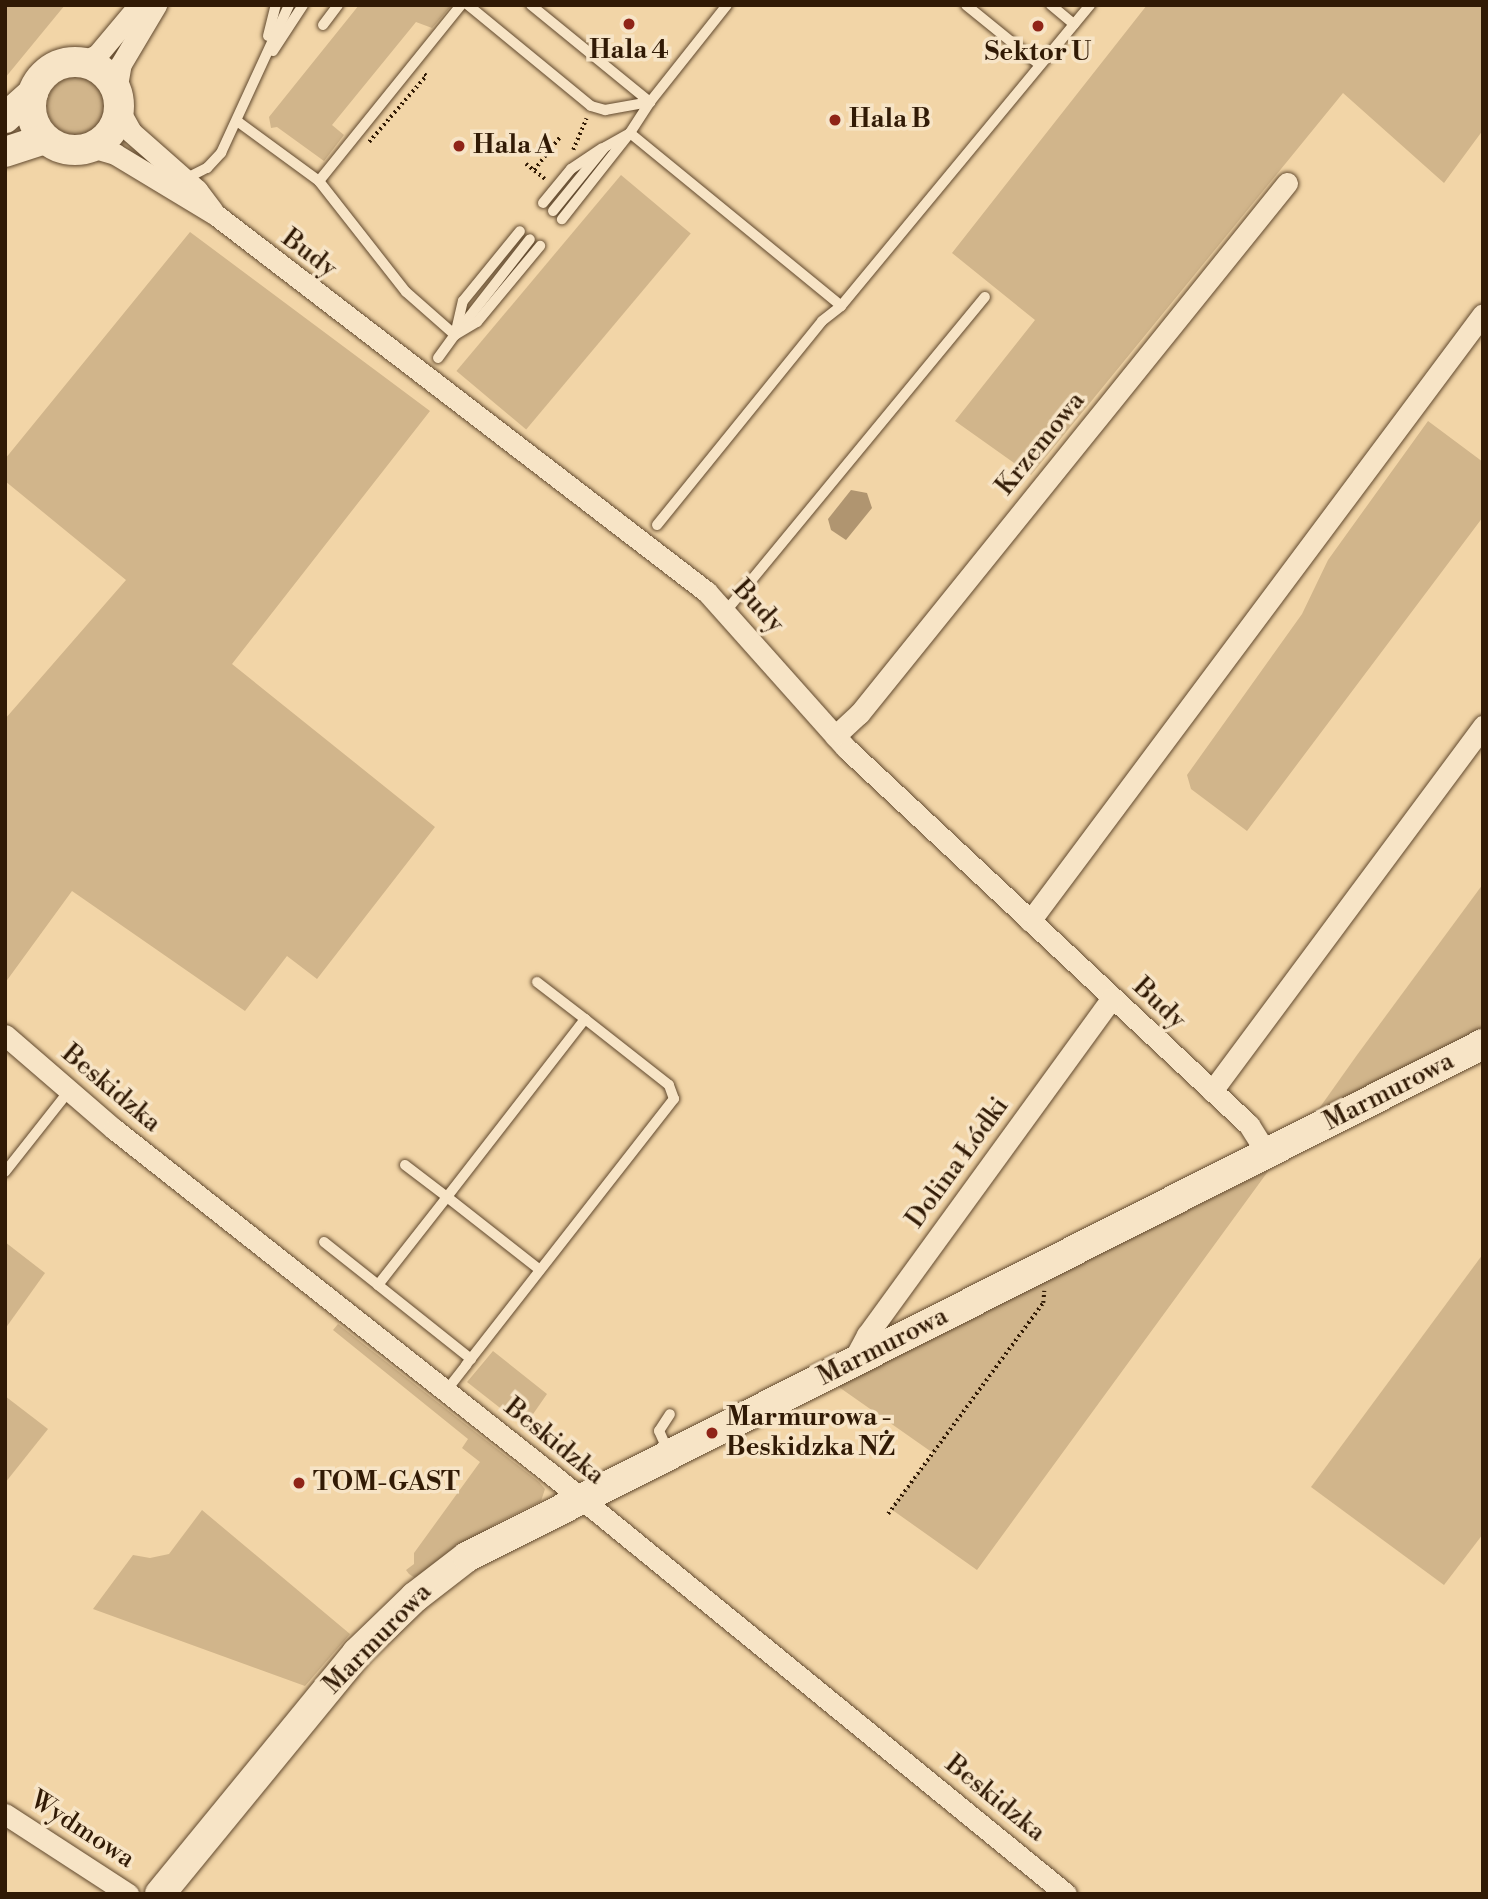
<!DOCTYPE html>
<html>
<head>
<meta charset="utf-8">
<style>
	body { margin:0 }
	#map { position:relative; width:1488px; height:1899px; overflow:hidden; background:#f2d5a7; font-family:"Libre Bodoni",serif }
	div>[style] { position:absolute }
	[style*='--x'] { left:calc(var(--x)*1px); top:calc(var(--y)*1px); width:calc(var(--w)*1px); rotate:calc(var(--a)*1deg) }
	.green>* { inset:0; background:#d1b58b; transform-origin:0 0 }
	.round { border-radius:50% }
	.water>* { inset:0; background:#b09570 }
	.path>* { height:3.5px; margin-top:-1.75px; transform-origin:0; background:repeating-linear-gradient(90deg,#311a05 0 2px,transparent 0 5.5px) }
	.roads { filter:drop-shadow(0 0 2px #61492e) drop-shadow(0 0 2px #61492e) }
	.lane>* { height:10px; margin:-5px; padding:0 5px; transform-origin:5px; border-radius:5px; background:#f7e4c6 }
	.street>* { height:21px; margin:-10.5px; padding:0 10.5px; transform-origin:10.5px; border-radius:10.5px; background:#f7e4c6 }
	.secondary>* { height:30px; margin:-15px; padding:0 15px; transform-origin:15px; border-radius:15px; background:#f7e4c6 }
	.secondary>.ring { margin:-15px; padding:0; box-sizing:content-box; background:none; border:30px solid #f7e4c6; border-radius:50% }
	.dots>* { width:19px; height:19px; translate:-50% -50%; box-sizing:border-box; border:4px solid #f7e4c6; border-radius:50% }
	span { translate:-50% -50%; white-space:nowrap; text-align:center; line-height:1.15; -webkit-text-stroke:7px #f7e4c6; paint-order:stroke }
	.poi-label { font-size:26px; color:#311a05; font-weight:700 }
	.left { translate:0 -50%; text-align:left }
	.street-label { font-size:26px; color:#311a05 }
	.frame { position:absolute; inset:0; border:7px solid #311a05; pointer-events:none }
</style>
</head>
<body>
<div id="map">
	<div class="green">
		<div style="clip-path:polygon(5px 5px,65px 5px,5px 78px)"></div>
		<div style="clip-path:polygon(359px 5px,452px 5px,432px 28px,416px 22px,332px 125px,344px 135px,324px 161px,277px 127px,271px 128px,269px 117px)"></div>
		<div style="clip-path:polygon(1147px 5px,1483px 5px,1483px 130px,1444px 183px,1343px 93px,1031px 475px,955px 421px,1035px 320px,952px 253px)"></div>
		<div class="round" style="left:47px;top:77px;width:58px;height:58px"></div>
		<div style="left:621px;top:175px;width:91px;height:256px;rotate:40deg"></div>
		<div style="clip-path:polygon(190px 232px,430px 411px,232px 664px,435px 827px,317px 979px,287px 956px,245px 1011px,72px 891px,5px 983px,5px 719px,126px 580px,5px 481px,5px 459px)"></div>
		<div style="clip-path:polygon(1428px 421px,1483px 462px,1483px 517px,1247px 831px,1191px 789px,1187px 775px,1302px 614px,1328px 560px)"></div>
		<div style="clip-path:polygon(1483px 884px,1483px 1029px,1318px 1110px,1357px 1055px)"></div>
		<div style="clip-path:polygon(1269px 1170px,977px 1570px,891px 1509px,933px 1453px,836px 1385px)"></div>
		<div style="clip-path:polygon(5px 1242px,45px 1273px,5px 1329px)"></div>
		<div style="clip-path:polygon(1483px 1254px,1483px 1534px,1444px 1585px,1311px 1487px)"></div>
		<div style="clip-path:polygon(338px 1324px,539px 1482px,545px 1489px,541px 1501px,497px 1523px,415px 1578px,409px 1574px,406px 1570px,414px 1564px,414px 1553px,480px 1462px,462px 1448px,468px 1439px,333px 1330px)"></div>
		<div style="clip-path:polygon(493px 1351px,547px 1394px,531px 1417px,512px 1401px,504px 1411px,467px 1382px)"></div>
		<div style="clip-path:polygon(5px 1396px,48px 1429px,5px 1483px)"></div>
		<div style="clip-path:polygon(202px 1510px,350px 1634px,305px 1686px,93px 1609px,133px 1555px,150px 1558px,169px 1554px)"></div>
	</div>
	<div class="water">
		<div style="clip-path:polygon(851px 490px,867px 493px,872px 508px,846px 540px,831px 530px,828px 519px)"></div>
	</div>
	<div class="path">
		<div style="--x:369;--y:142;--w:87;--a:-49.2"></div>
		<div style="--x:426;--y:76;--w:5;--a:-143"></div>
		<div style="--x:573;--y:150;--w:34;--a:-67"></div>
		<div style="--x:526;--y:164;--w:24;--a:38"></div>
		<div style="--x:534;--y:170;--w:42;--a:-51.8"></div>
		<div style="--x:888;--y:1514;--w:262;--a:-53.7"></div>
		<div style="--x:1043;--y:1303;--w:12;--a:-85"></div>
	</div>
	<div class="roads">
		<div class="lane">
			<div style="--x:468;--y:5;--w:159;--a:39.4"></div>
			<div style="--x:591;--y:106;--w:15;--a:16"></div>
			<div style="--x:605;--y:110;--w:46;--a:-10.1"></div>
			<div style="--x:650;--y:102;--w:124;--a:-51.6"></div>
			<div style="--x:531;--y:5;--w:154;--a:39.2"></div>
			<div style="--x:650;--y:102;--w:37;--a:123"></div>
			<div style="--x:630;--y:133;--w:110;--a:128.3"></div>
			<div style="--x:966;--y:5;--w:95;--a:39"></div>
			<div style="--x:1051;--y:5;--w:30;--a:40"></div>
			<div style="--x:323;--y:25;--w:25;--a:-53"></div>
			<div style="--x:268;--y:36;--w:32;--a:-76"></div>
			<div style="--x:273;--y:51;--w:55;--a:-56.9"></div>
			<div style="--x:237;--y:121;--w:102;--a:36.2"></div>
			<div style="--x:185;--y:179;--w:25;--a:-27"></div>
			<div style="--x:207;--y:168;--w:21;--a:-47"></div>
			<div style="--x:221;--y:153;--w:163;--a:-65.3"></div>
			<div style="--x:543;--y:203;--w:44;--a:-50.5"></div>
			<div style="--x:571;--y:169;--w:37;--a:-34"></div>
			<div style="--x:553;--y:211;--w:82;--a:-50.9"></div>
			<div style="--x:605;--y:147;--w:29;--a:-29"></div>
			<div style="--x:630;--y:133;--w:273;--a:39.3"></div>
			<div style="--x:841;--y:306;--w:391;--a:-50.4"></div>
			<div style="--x:459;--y:330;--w:115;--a:-52"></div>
			<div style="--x:455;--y:335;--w:65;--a:-138.7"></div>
			<div style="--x:406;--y:292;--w:141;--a:-128.1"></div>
			<div style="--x:319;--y:181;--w:226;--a:-51.1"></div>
			<div style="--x:455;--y:335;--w:35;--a:-77"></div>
			<div style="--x:463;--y:301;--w:90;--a:-50.8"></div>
			<div style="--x:438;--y:358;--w:29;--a:-54"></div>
			<div style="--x:455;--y:335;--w:26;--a:-31"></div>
			<div style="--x:477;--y:322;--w:99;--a:-50.3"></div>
			<div style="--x:657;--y:525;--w:262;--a:-51"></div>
			<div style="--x:822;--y:321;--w:24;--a:-38"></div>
			<div style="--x:726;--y:611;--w:407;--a:-50.5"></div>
			<div style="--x:537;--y:982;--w:61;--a:37.6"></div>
			<div style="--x:405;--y:1165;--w:53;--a:37.3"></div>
			<div style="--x:447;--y:1197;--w:112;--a:128.1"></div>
			<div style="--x:378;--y:1285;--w:119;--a:38.5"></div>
			<div style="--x:5;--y:1172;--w:103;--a:-51.7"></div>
			<div style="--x:324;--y:1242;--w:69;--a:38.5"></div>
			<div style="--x:446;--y:1391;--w:33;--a:-52"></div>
			<div style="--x:466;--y:1365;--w:338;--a:-52"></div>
			<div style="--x:674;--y:1099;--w:15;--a:-110"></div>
			<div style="--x:669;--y:1085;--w:107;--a:-141.8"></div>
			<div style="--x:585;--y:1019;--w:225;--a:127.8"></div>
			<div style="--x:447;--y:1197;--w:118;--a:38.1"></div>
			<div style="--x:668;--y:1451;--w:22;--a:-114"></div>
			<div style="--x:659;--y:1431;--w:20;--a:-57"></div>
		</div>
		<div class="street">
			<div style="--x:79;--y:63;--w:20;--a:-24"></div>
			<div style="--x:97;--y:55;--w:65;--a:-50"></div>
			<div style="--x:116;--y:91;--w:27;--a:-80"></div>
			<div style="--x:121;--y:64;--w:69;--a:-59.3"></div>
			<div style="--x:119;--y:110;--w:25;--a:61"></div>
			<div style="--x:131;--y:132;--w:88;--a:41.3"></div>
			<div style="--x:197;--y:190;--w:26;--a:53"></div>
			<div style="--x:91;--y:147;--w:25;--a:16"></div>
			<div style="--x:115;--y:154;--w:118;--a:31.1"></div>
			<div style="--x:216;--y:215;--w:619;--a:37.52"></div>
			<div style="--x:707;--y:592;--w:209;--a:48.3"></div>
			<div style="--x:846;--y:748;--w:552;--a:43.09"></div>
			<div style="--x:1249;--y:1125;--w:34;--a:58"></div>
			<div style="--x:835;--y:736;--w:33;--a:-43"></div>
			<div style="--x:859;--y:714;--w:682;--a:-51.13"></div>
			<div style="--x:1030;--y:921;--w:757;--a:-53.27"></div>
			<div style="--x:5;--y:1035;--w:144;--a:40.8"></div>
			<div style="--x:114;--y:1129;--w:563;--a:38.29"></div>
			<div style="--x:556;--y:1478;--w:658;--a:39.2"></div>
			<div style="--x:1212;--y:1091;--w:455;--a:-53.4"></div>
			<div style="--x:852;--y:1363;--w:32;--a:-62"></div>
			<div style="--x:867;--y:1335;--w:417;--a:-54"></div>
			<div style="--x:5;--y:1814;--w:147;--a:33"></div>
		</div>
		<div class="secondary">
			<div class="ring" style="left:31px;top:62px;width:58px;height:58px"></div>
			<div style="--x:5;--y:118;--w:38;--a:-42"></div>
			<div style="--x:5;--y:152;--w:42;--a:-18"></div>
			<div style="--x:160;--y:1894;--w:311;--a:-50.7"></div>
			<div style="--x:357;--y:1653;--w:81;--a:-44"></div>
			<div style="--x:415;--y:1597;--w:66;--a:-37.6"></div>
			<div style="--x:467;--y:1557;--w:1138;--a:-26.79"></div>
		</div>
	</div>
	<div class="dots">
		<div style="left:629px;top:24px;background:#8f2418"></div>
		<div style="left:1038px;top:26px;background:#8f2418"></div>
		<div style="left:835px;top:120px;background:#8f2418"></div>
		<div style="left:459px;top:146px;background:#8f2418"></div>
		<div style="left:712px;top:1433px;background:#8f2418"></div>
		<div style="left:299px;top:1483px;background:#8f2418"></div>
	</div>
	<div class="poi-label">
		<span style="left:629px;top:51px">Hala 4</span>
		<span style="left:1038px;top:53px">Sektor U</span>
		<span class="left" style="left:849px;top:120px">Hala B</span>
		<span class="left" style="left:473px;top:146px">Hala A</span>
		<span class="left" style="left:726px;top:1433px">Marmurowa -<br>Beskidzka NŻ</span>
		<span class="left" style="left:313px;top:1483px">TOM-GAST</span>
	</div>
	<div class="street-label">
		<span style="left:309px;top:254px;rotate:37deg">Budy</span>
		<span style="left:1041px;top:444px;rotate:-51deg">Krzemowa</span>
		<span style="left:758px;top:607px;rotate:47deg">Budy</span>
		<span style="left:1159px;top:1004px;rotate:43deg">Budy</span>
		<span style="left:111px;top:1089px;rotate:40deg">Beskidzka</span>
		<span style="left:1389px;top:1092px;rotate:-27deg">Marmurowa</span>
		<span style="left:958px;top:1163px;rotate:-54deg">Dolina Łódki</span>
		<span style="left:883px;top:1347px;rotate:-27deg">Marmurowa</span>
		<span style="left:554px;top:1442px;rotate:39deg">Beskidzka</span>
		<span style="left:378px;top:1639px;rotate:-46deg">Marmurowa</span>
		<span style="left:995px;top:1799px;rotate:39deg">Beskidzka</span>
		<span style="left:82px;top:1830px;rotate:33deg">Wydmowa</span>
	</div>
	<div class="frame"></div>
</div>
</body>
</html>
